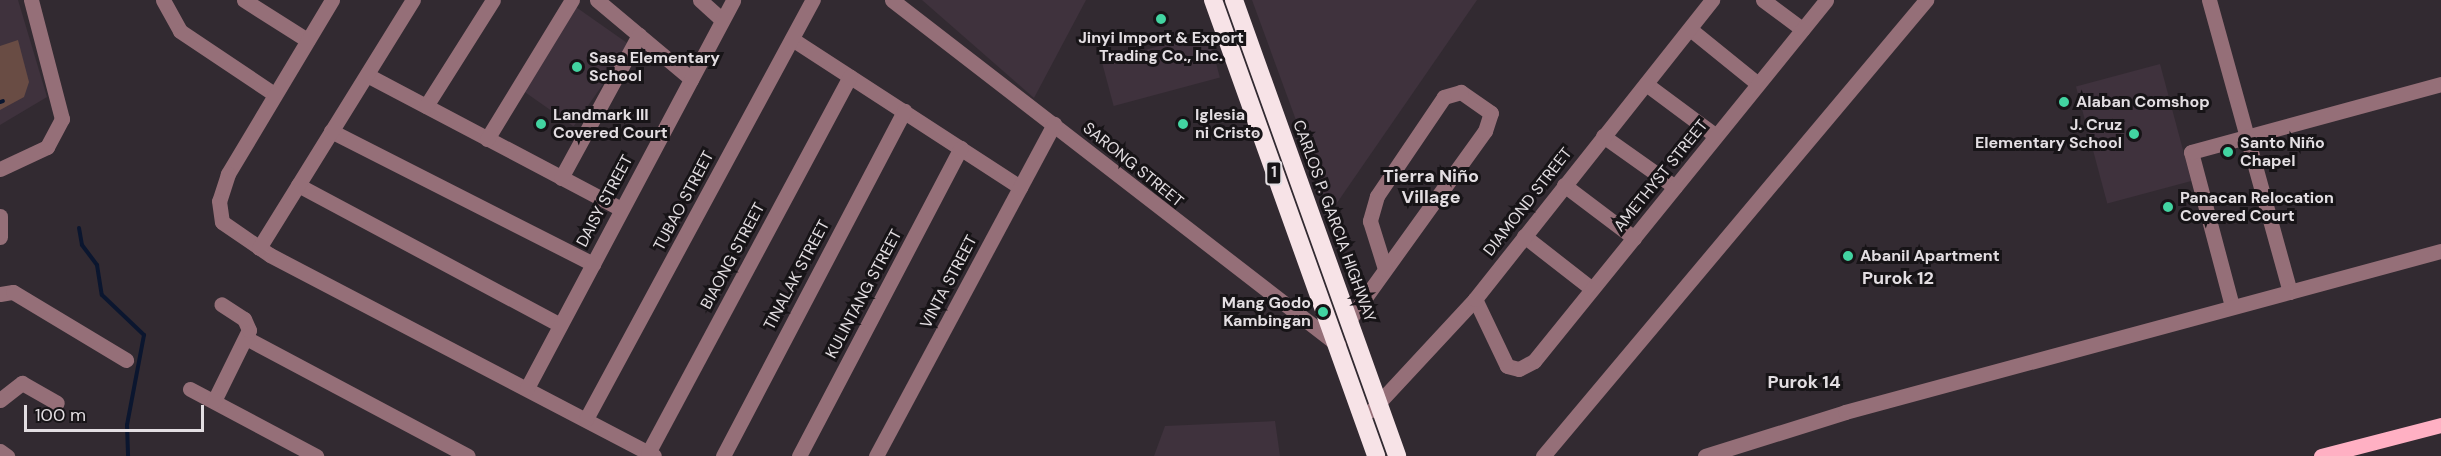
<!DOCTYPE html>
<html>
<head>
<meta charset="utf-8">
<style>
	body { margin:0 }
	#map { position:relative; width:2441px; height:456px; overflow:hidden; background:#322a31; font-family:"DM Sans",sans-serif }
	div>[style] { position:absolute }
	[style*='--x'] { left:calc(var(--x)*1px); top:calc(var(--y)*1px); width:calc(var(--w)*1px); rotate:calc(var(--a)*1deg) }
	.built>* { inset:0; background:#3f323d; transform-origin:0 0 }
	.green>* { inset:0; background:#694c44 }
	.stream>* { height:4px; margin:-2px; padding:0 2px; transform-origin:2px; border-radius:2px; background:#0b162f }
	.minor>* { height:15px; margin:-7.5px; padding:0 7.5px; transform-origin:7.5px; border-radius:7.5px; background:#956f78 }
	.major>* { height:15px; margin:-7.5px; padding:0 7.5px; transform-origin:7.5px; border-radius:7.5px; background:#ffb0c3 }
	.highway>* { height:18px; margin:-9px; padding:0 9px; transform-origin:9px; border-radius:9px; background:#f7e3e7 }
	.dots>* { width:16px; height:16px; translate:-50% -50%; box-sizing:border-box; border:3px solid #171417; border-radius:50% }
	span { translate:-50% -50%; white-space:nowrap; text-align:center; line-height:1.15; -webkit-text-stroke:6px #171417; paint-order:stroke }
	.shield-label span { padding:2px 4px; background:#171417; border:2px solid; border-radius:4px; -webkit-text-stroke-width:0 }
	.shield-label { font-size:15px; color:#e3dee2; font-weight:700 }
	.poi-label { font-size:16px; color:#e3dee2; font-weight:700 }
	.left { translate:0 -50%; text-align:left }
	.right { translate:-100% -50%; text-align:right }
	.street-label { font-size:16px; color:#e3dee2 }
	.neighbourhood-label { font-size:18px; color:#e3dee2; font-weight:700 }
	.scale { position:absolute; left:24px; top:405px; width:180px; height:27px; box-sizing:border-box; border:3px solid #e3dee2; border-top:0; padding-left:8px; font-size:18px; line-height:21px; white-space:nowrap; color:#e3dee2; -webkit-text-stroke:4px #171417; paint-order:stroke }
</style>
</head>
<body>
<div id="map">
	<div class="built">
		<div style="clip-path:polygon(0 0,18px 0,47px 97px,0 125px)"></div>
		<div style="clip-path:polygon(922px 0,1086px 0,1034px 98px)"></div>
		<div style="clip-path:polygon(1252px 0,1477px 0,1330px 213px)"></div>
		<div style="left:573px;top:5px;width:70px;height:99px;rotate:35deg"></div>
		<div style="left:1208px;top:33px;width:46px;height:110px;rotate:75deg"></div>
		<div style="left:2160px;top:64px;width:121px;height:87px;rotate:75deg"></div>
		<div style="clip-path:polygon(1275px 421px,1280px 456px,1154px 456px,1165px 426px)"></div>
	</div>
	<div class="green">
		<div style="clip-path:polygon(18px 40px,29px 82px,24px 97px,0 110px,0 46px)"></div>
	</div>
	<div class="stream">
		<div style="--x:0;--y:102;--w:3;--a:-18"></div>
		<div style="--x:79;--y:228;--w:17;--a:80"></div>
		<div style="--x:82;--y:245;--w:25;--a:53"></div>
		<div style="--x:97;--y:265;--w:30;--a:81"></div>
		<div style="--x:102;--y:295;--w:58;--a:43.6"></div>
		<div style="--x:144;--y:335;--w:92;--a:100.7"></div>
		<div style="--x:127;--y:425;--w:31;--a:88"></div>
	</div>
	<div class="minor">
		<div style="--x:163;--y:0;--w:35;--a:61"></div>
		<div style="--x:180;--y:31;--w:113;--a:33.8"></div>
		<div style="--x:244;--y:0;--w:75;--a:32.4"></div>
		<div style="--x:332;--y:0;--w:203;--a:120.9"></div>
		<div style="--x:228;--y:174;--w:28;--a:108"></div>
		<div style="--x:219;--y:201;--w:21;--a:82"></div>
		<div style="--x:222;--y:222;--w:58;--a:34.5"></div>
		<div style="--x:270;--y:255;--w:433;--a:27.6"></div>
		<div style="--x:597;--y:0;--w:123;--a:40"></div>
		<div style="--x:700;--y:0;--w:30;--a:42"></div>
		<div style="--x:892;--y:0;--w:564;--a:37.72"></div>
		<div style="--x:1763;--y:0;--w:49;--a:36.6"></div>
		<div style="--x:2209;--y:0;--w:303;--a:74.5"></div>
		<div style="--x:1690;--y:29;--w:87;--a:39"></div>
		<div style="--x:792;--y:39;--w:272;--a:33"></div>
		<div style="--x:367;--y:75;--w:287;--a:27.8"></div>
		<div style="--x:1646;--y:84;--w:87;--a:36.6"></div>
		<div style="--x:426;--y:106;--w:125;--a:-57.7"></div>
		<div style="--x:331;--y:131;--w:294;--a:26.9"></div>
		<div style="--x:1603;--y:136;--w:88;--a:35.3"></div>
		<div style="--x:487;--y:139;--w:163;--a:-58.6"></div>
		<div style="--x:0;--y:169;--w:52;--a:-25.1"></div>
		<div style="--x:47;--y:147;--w:32;--a:-62"></div>
		<div style="--x:62;--y:119;--w:123;--a:-104.6"></div>
		<div style="--x:561;--y:178;--w:163;--a:-61.4"></div>
		<div style="--x:298;--y:185;--w:297;--a:28.1"></div>
		<div style="--x:1564;--y:185;--w:88;--a:37.1"></div>
		<div style="--x:0;--y:216;--w:21;--a:90"></div>
		<div style="--x:1524;--y:236;--w:86;--a:37.9"></div>
		<div style="--x:259;--y:248;--w:292;--a:-58.2"></div>
		<div style="--x:0;--y:294;--w:13;--a:-9"></div>
		<div style="--x:13;--y:292;--w:132;--a:31"></div>
		<div style="--x:1475;--y:299;--w:74;--a:64.5"></div>
		<div style="--x:1507;--y:366;--w:12;--a:14"></div>
		<div style="--x:1519;--y:369;--w:17;--a:-28"></div>
		<div style="--x:1534;--y:361;--w:464;--a:-51"></div>
		<div style="--x:2232;--y:306;--w:159;--a:-104.9"></div>
		<div style="--x:2191;--y:152;--w:259;--a:-15.2"></div>
		<div style="--x:1349;--y:320;--w:233;--a:-54.3"></div>
		<div style="--x:1485;--y:131;--w:19;--a:-72"></div>
		<div style="--x:1491;--y:113;--w:37;--a:-145"></div>
		<div style="--x:1461;--y:92;--w:18;--a:164"></div>
		<div style="--x:1444;--y:97;--w:120;--a:124.1"></div>
		<div style="--x:1377;--y:196;--w:26;--a:106"></div>
		<div style="--x:1370;--y:221;--w:50;--a:72.6"></div>
		<div style="--x:246;--y:338;--w:251;--a:28"></div>
		<div style="--x:527;--y:388;--w:439;--a:-62"></div>
		<div style="--x:190;--y:389;--w:143;--a:28"></div>
		<div style="--x:0;--y:400;--w:28;--a:-38"></div>
		<div style="--x:22;--y:383;--w:40;--a:29.7"></div>
		<div style="--x:214;--y:401;--w:79;--a:-63.8"></div>
		<div style="--x:249;--y:330;--w:12;--a:-114"></div>
		<div style="--x:244;--y:319;--w:27;--a:-147"></div>
		<div style="--x:1372;--y:410;--w:151;--a:-47.1"></div>
		<div style="--x:1475;--y:299;--w:382;--a:-51.6"></div>
		<div style="--x:586;--y:419;--w:477;--a:-61.6"></div>
		<div style="--x:0;--y:451;--w:9;--a:36"></div>
		<div style="--x:648;--y:453;--w:427;--a:-61.8"></div>
		<div style="--x:723;--y:456;--w:390;--a:-62.3"></div>
		<div style="--x:799;--y:456;--w:348;--a:-62.3"></div>
		<div style="--x:876;--y:456;--w:377;--a:-61.8"></div>
		<div style="--x:1543;--y:456;--w:596;--a:-49.97"></div>
		<div style="--x:1705;--y:456;--w:147;--a:-17.4"></div>
		<div style="--x:1845;--y:412;--w:617;--a:-15.12"></div>
	</div>
	<div class="major">
		<div style="--x:2321;--y:456;--w:124;--a:-14.5"></div>
	</div>
	<div class="highway">
		<div style="--x:1213;--y:0;--w:484;--a:70.3"></div>
		<div style="--x:1234;--y:0;--w:484;--a:70.3"></div>
	</div>
	<div class="dots">
		<div style="left:1161px;top:19px;background:#42d4a1"></div>
		<div style="left:577px;top:67px;background:#42d4a1"></div>
		<div style="left:2064px;top:102px;background:#42d4a1"></div>
		<div style="left:541px;top:124px;background:#42d4a1"></div>
		<div style="left:1183px;top:124px;background:#42d4a1"></div>
		<div style="left:2134px;top:134px;background:#42d4a1"></div>
		<div style="left:2228px;top:152px;background:#42d4a1"></div>
		<div style="left:2168px;top:207px;background:#42d4a1"></div>
		<div style="left:1848px;top:256px;background:#42d4a1"></div>
		<div style="left:1323px;top:312px;background:#42d4a1"></div>
	</div>
	<div class="shield-label">
		<span style="left:1274px;top:173px">1</span>
	</div>
	<div class="poi-label">
		<span style="left:1161px;top:47px">Jinyi Import &amp; Export<br>Trading Co., Inc.</span>
		<span class="left" style="left:589px;top:67px">Sasa Elementary<br>School</span>
		<span class="left" style="left:2076px;top:102px">Alaban Comshop</span>
		<span class="left" style="left:553px;top:124px">Landmark III<br>Covered Court</span>
		<span class="left" style="left:1195px;top:124px">Iglesia<br>ni Cristo</span>
		<span class="right" style="left:2122px;top:134px">J. Cruz<br>Elementary School</span>
		<span class="left" style="left:2240px;top:152px">Santo Niño<br>Chapel</span>
		<span class="left" style="left:2180px;top:207px">Panacan Relocation<br>Covered Court</span>
		<span class="left" style="left:1860px;top:256px">Abanil Apartment</span>
		<span class="right" style="left:1311px;top:312px">Mang Godo<br>Kambingan</span>
	</div>
	<div class="street-label">
		<span style="left:1133px;top:165px;rotate:39deg">SARONG STREET</span>
		<span style="left:1661px;top:176px;rotate:-51deg">AMETHYST STREET</span>
		<span style="left:605px;top:201px;rotate:-62deg">DAISY STREET</span>
		<span style="left:684px;top:201px;rotate:-62deg">TUBAO STREET</span>
		<span style="left:1528px;top:202px;rotate:-52deg">DIAMOND STREET</span>
		<span style="left:1334px;top:221px;rotate:70deg">CARLOS P. GARCIA HIGHWAY</span>
		<span style="left:733px;top:256px;rotate:-62deg">BIAONG STREET</span>
		<span style="left:797px;top:275px;rotate:-62deg">TINALAK STREET</span>
		<span style="left:949px;top:282px;rotate:-62deg">VINTA STREET</span>
		<span style="left:864px;top:294px;rotate:-62deg">KULINTANG STREET</span>
	</div>
	<div class="neighbourhood-label">
		<span style="left:1431px;top:187px">Tierra Niño<br>Village</span>
		<span style="left:1898px;top:278px">Purok 12</span>
		<span style="left:1804px;top:382px">Purok 14</span>
	</div>
	<div class="scale">100 m</div>
</div>
</body>
</html>
